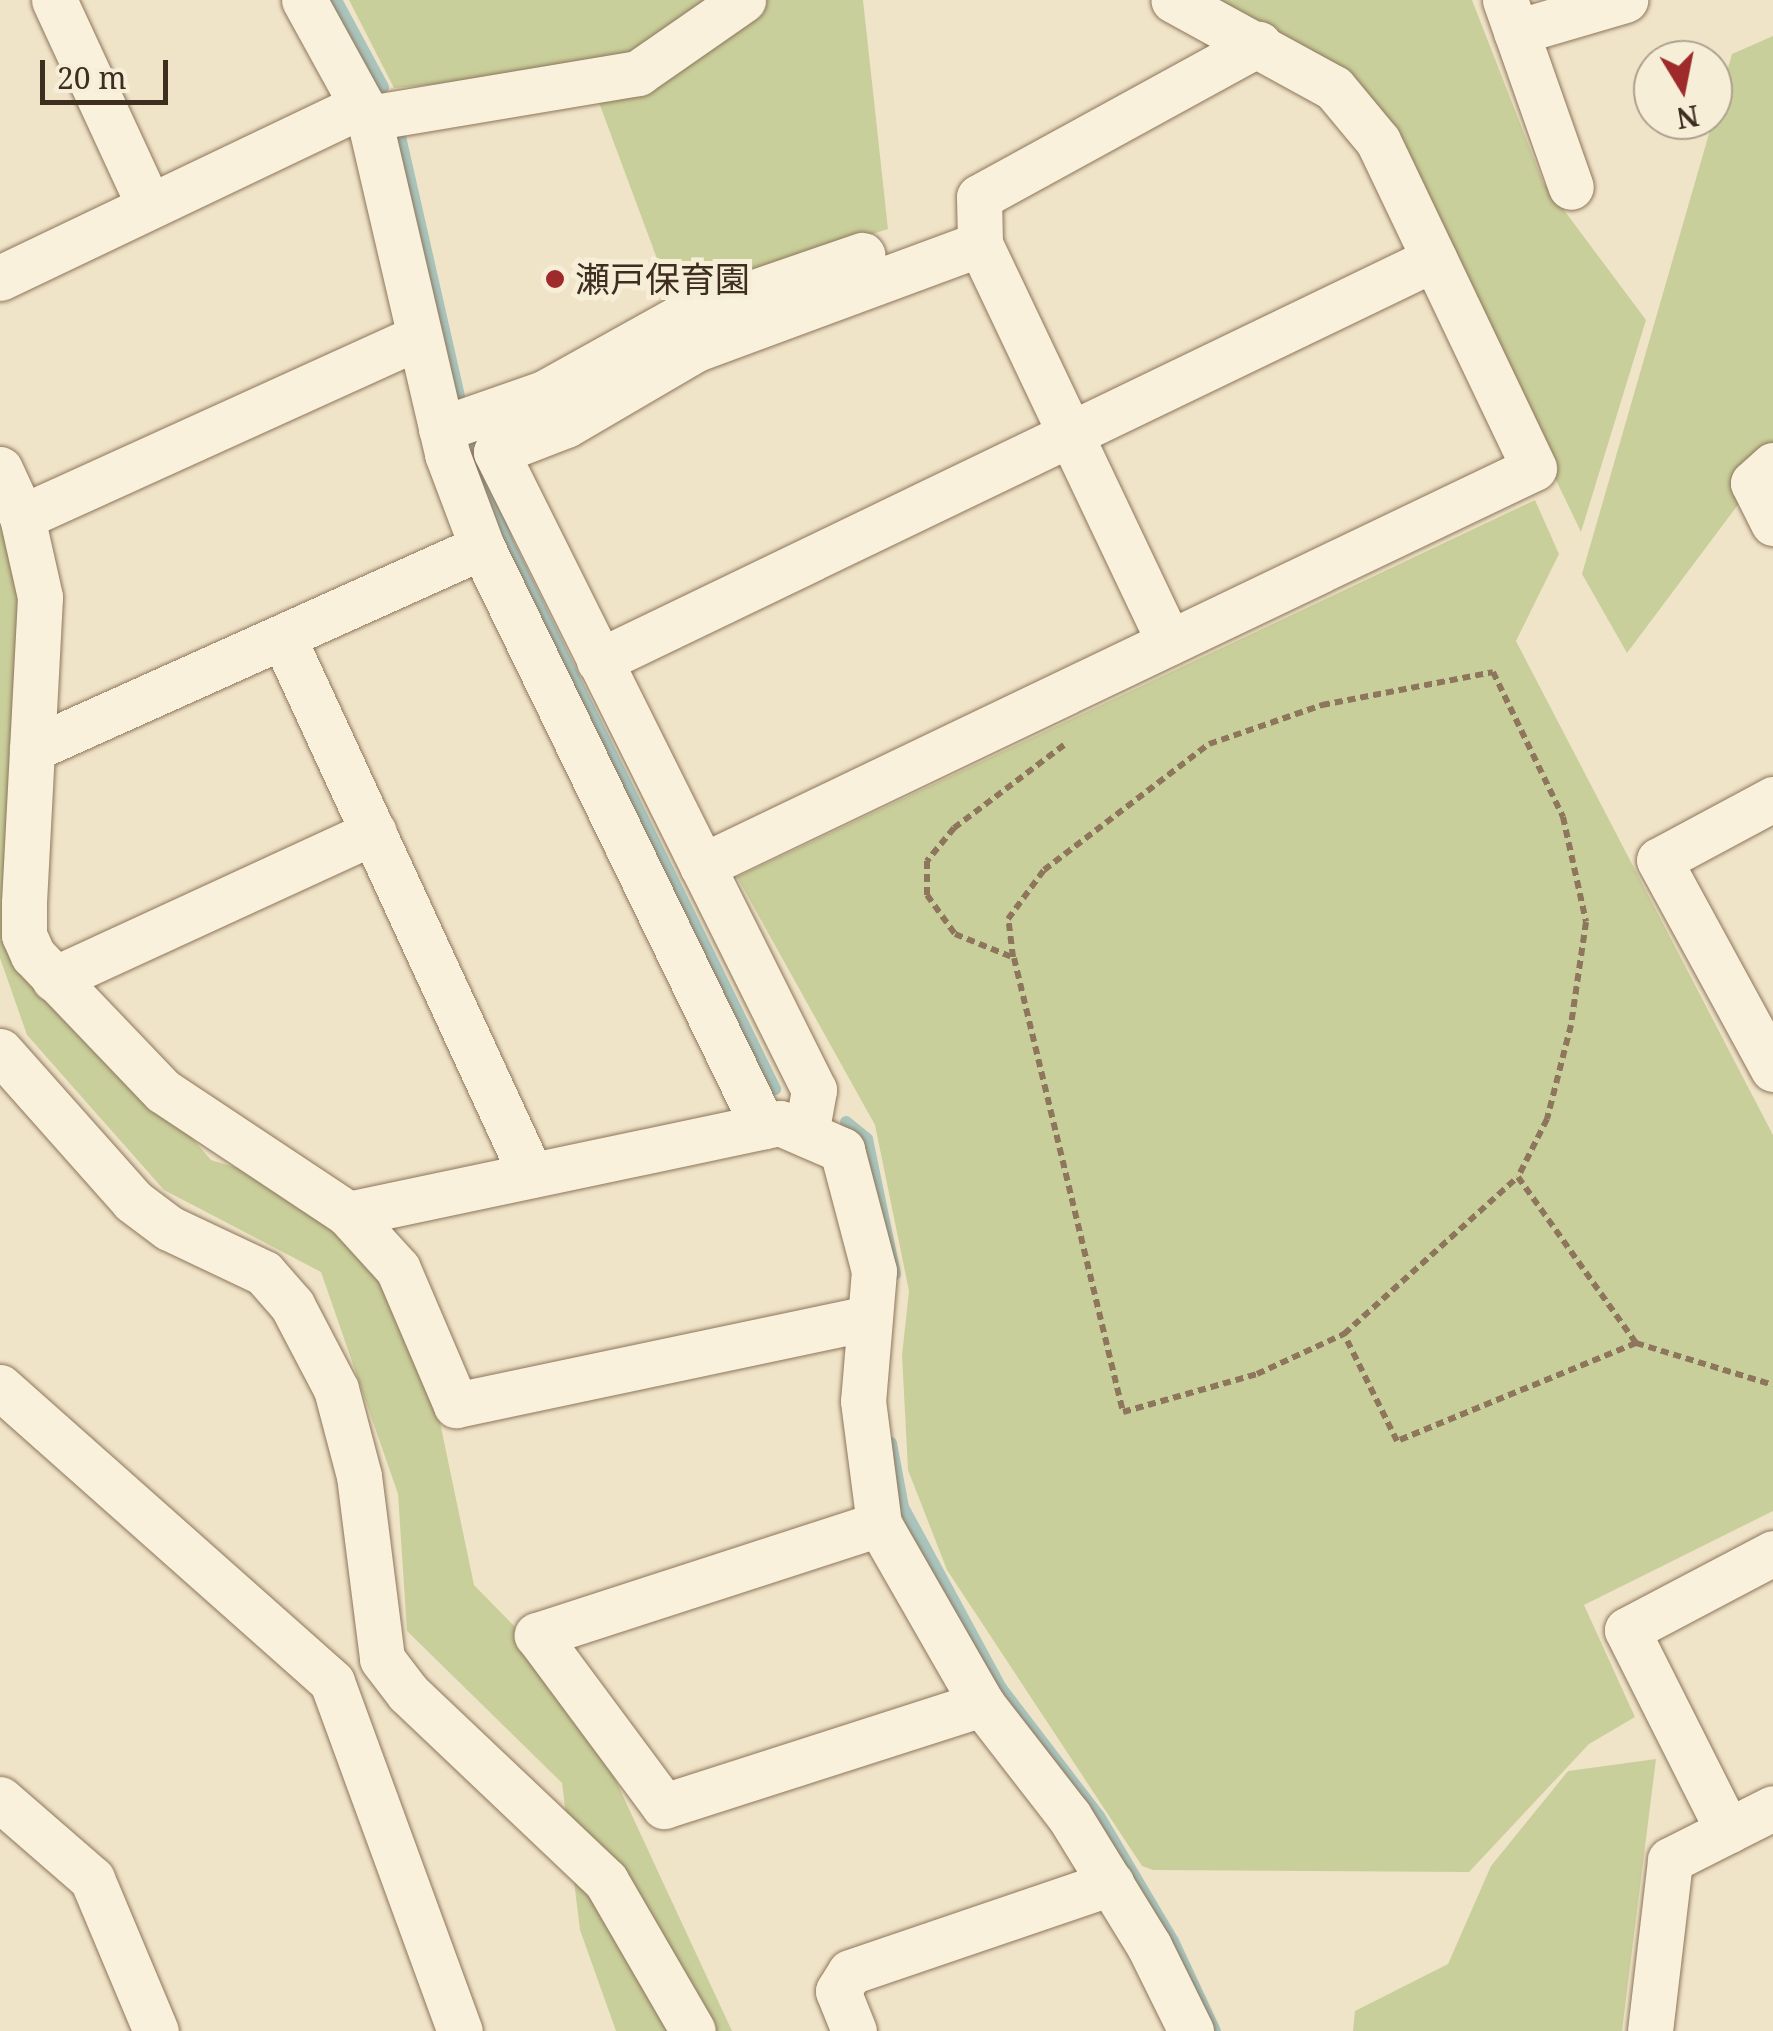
<!DOCTYPE html>
<html>
<head>
<meta charset="utf-8">
<style>
	body { margin:0 }
	#map { position:relative; width:1773px; height:2031px; overflow:hidden; background:#f0e4c8; font-family:"Noto Serif","Noto Sans JP",serif }
	div>[style] { position:absolute }
	[style*='--x'] { left:calc(var(--x)*1px); top:calc(var(--y)*1px); width:calc(var(--w)*1px); rotate:calc(var(--a)*1deg) }
	.green>* { inset:0; background:#c9cf9b }
	.stream>* { height:12px; margin:-6px; padding:0 6px; transform-origin:6px; border-radius:6px; background:#a9c4bc }
	.path>* { height:6px; margin-top:-3px; transform-origin:0; background:repeating-linear-gradient(90deg,#8d765c 0 8px,transparent 0 13px) }
	.roads { filter:drop-shadow(0 0 2px #8d765c) drop-shadow(0 0 2px #8d765c) }
	.street>* { height:45px; margin:-22.5px; padding:0 22.5px; transform-origin:22.5px; border-radius:22.5px; background:#faf1dc }
	.dots>* { width:28px; height:28px; translate:-50% -50%; box-sizing:border-box; border:5px solid #f7eed8; border-radius:50% }
	span { translate:-50% -50%; white-space:nowrap; text-align:center; line-height:1.15; -webkit-text-stroke:10px #f7eed8; paint-order:stroke }
	.poi-label { font-size:35px; color:#3d2e20 }
	.left { translate:0 -50%; text-align:left }
	.north { position:absolute; left:1633px; top:40px; width:100px; height:100px; box-sizing:border-box; background:#f7eed8; border:2px solid #ada18e; border-radius:50%; rotate:170deg; font-size:28px; font-weight:700; line-height:40px; text-align:center; color:#3d2e20 }
	.north::after { content:''; display:block; margin:auto; width:35px; height:45px; background:#9e2a2b; clip-path:polygon(50% 0,100% 100%,50% 72%,0 100%) }
	.scale { position:absolute; left:40px; top:60px; width:128px; height:45px; box-sizing:border-box; border:5px solid #3d2e20; border-top:0; padding-left:12px; font-size:30px; line-height:35px; white-space:nowrap; color:#3d2e20; -webkit-text-stroke:8px #f7eed8; paint-order:stroke }
</style>
</head>
<body>
<div id="map">
	<div class="green">
		<div style="clip-path:polygon(349px 0,732px 0,636px 66px,394px 88px)"></div>
		<div style="clip-path:polygon(755px 0,863px 0,888px 229px,672px 299px,595px 92px)"></div>
		<div style="clip-path:polygon(1194px 0,1472px 0,1543px 182px,1646px 320px,1581px 532px,1390px 136px)"></div>
		<div style="clip-path:polygon(1773px 36px,1773px 458px,1627px 653px,1582px 574px,1732px 54px)"></div>
		<div style="clip-path:polygon(0 474px,22px 597px,33px 873px,60px 987px,211px 1160px,358px 1205px,428px 1365px,474px 1585px,571px 1684px,732px 2031px,616px 2031px,580px 1930px,562px 1783px,407px 1631px,398px 1494px,321px 1272px,164px 1190px,27px 1035px,0 958px)"></div>
		<div style="clip-path:polygon(1535px 500px,1559px 554px,1516px 641px,1773px 1135px,1773px 1511px,1584px 1605px,1635px 1717px,1589px 1744px,1469px 1872px,1153px 1870px,1142px 1866px,947px 1570px,908px 1470px,902px 1355px,909px 1291px,875px 1125px,737px 877px)"></div>
		<div style="clip-path:polygon(1656px 1759px,1622px 2031px,1353px 2031px,1355px 2011px,1448px 1964px,1491px 1866px,1568px 1771px)"></div>
	</div>
	<div class="stream">
		<div style="--x:336;--y:0;--w:99;--a:61.6"></div>
		<div style="--x:399;--y:132;--w:271;--a:77.2"></div>
		<div style="--x:471;--y:438;--w:111;--a:70.6"></div>
		<div style="--x:508;--y:543;--w:608;--a:63.94"></div>
		<div style="--x:846;--y:1122;--w:27;--a:39"></div>
		<div style="--x:867;--y:1139;--w:138;--a:78.3"></div>
		<div style="--x:891;--y:1443;--w:65;--a:79.4"></div>
		<div style="--x:903;--y:1507;--w:206;--a:61.6"></div>
		<div style="--x:1001;--y:1688;--w:161;--a:52.6"></div>
		<div style="--x:1099;--y:1816;--w:145;--a:59.4"></div>
		<div style="--x:1173;--y:1941;--w:99;--a:65"></div>
	</div>
	<div class="path">
		<div style="--x:1064;--y:745;--w:138;--a:143"></div>
		<div style="--x:954;--y:828;--w:43;--a:129.3"></div>
		<div style="--x:927;--y:861;--w:34;--a:90"></div>
		<div style="--x:927;--y:895;--w:48;--a:54.3"></div>
		<div style="--x:955;--y:934;--w:64;--a:22.1"></div>
		<div style="--x:1014;--y:958;--w:467;--a:76.5"></div>
		<div style="--x:1123;--y:1412;--w:139;--a:-15.8"></div>
		<div style="--x:1257;--y:1374;--w:96;--a:-24.7"></div>
		<div style="--x:1013;--y:957;--w:38;--a:-97"></div>
		<div style="--x:1008;--y:919;--w:61;--a:-53.7"></div>
		<div style="--x:1044;--y:870;--w:208;--a:-37.4"></div>
		<div style="--x:1209;--y:744;--w:120;--a:-19"></div>
		<div style="--x:1322;--y:705;--w:174;--a:-10.9"></div>
		<div style="--x:1493;--y:672;--w:161;--a:64.2"></div>
		<div style="--x:1563;--y:817;--w:107;--a:77.6"></div>
		<div style="--x:1586;--y:922;--w:104;--a:98.3"></div>
		<div style="--x:1571;--y:1025;--w:97;--a:104.3"></div>
		<div style="--x:1547;--y:1119;--w:65;--a:116.6"></div>
		<div style="--x:1636;--y:1343;--w:258;--a:157.7"></div>
		<div style="--x:1397;--y:1441;--w:119;--a:-116.4"></div>
		<div style="--x:1344;--y:1334;--w:234;--a:-42.1"></div>
		<div style="--x:1518;--y:1177;--w:204;--a:54.6"></div>
		<div style="--x:1636;--y:1343;--w:143;--a:17"></div>
	</div>
	<div class="roads">
		<div class="street">
			<div style="--x:54;--y:0;--w:227;--a:65.2"></div>
			<div style="--x:304;--y:0;--w:135;--a:61.2"></div>
			<div style="--x:369;--y:118;--w:345;--a:76.9"></div>
			<div style="--x:447;--y:454;--w:99;--a:69.4"></div>
			<div style="--x:482;--y:547;--w:644;--a:64.11"></div>
			<div style="--x:1505;--y:0;--w:198;--a:70.6"></div>
			<div style="--x:1516;--y:32;--w:114;--a:-16.4"></div>
			<div style="--x:369;--y:118;--w:273;--a:-9.5"></div>
			<div style="--x:638;--y:73;--w:128;--a:-34.8"></div>
			<div style="--x:980;--y:244;--w:47;--a:-91.2"></div>
			<div style="--x:979;--y:197;--w:319;--a:-28.7"></div>
			<div style="--x:0;--y:278;--w:401;--a:-25.5"></div>
			<div style="--x:441;--y:429;--w:109;--a:-19.3"></div>
			<div style="--x:544;--y:393;--w:154;--a:-29.1"></div>
			<div style="--x:679;--y:318;--w:194;--a:-19"></div>
			<div style="--x:1773;--y:465;--w:27;--a:138"></div>
			<div style="--x:1753;--y:483;--w:45;--a:63.4"></div>
			<div style="--x:0;--y:469;--w:53;--a:65.4"></div>
			<div style="--x:22;--y:517;--w:82;--a:77.3"></div>
			<div style="--x:40;--y:597;--w:306;--a:93"></div>
			<div style="--x:24;--y:903;--w:32;--a:90"></div>
			<div style="--x:24;--y:935;--w:22;--a:66"></div>
			<div style="--x:33;--y:955;--w:188;--a:46.3"></div>
			<div style="--x:163;--y:1091;--w:222;--a:33.6"></div>
			<div style="--x:348;--y:1214;--w:441;--a:-11.9"></div>
			<div style="--x:780;--y:1123;--w:68;--a:23.5"></div>
			<div style="--x:842;--y:1150;--w:125;--a:75.2"></div>
			<div style="--x:874;--y:1271;--w:130;--a:94.8"></div>
			<div style="--x:863;--y:1401;--w:124;--a:82.6"></div>
			<div style="--x:879;--y:1524;--w:207;--a:60.2"></div>
			<div style="--x:982;--y:1704;--w:142;--a:52.2"></div>
			<div style="--x:1069;--y:1816;--w:153;--a:58.4"></div>
			<div style="--x:1149;--y:1946;--w:95;--a:63.7"></div>
			<div style="--x:22;--y:517;--w:436;--a:-24.4"></div>
			<div style="--x:283;--y:637;--w:592;--a:65.25"></div>
			<div style="--x:599;--y:661;--w:927;--a:-25.71"></div>
			<div style="--x:32;--y:749;--w:493;--a:-24.2"></div>
			<div style="--x:1773;--y:799;--w:129;--a:151.8"></div>
			<div style="--x:1659;--y:860;--w:238;--a:61.4"></div>
			<div style="--x:702;--y:866;--w:922;--a:-25.56"></div>
			<div style="--x:1534;--y:468;--w:362;--a:-115.5"></div>
			<div style="--x:1378;--y:141;--w:69;--a:-129.7"></div>
			<div style="--x:1334;--y:88;--w:183;--a:-151.3"></div>
			<div style="--x:54;--y:979;--w:352;--a:-24.7"></div>
			<div style="--x:0;--y:1051;--w:200;--a:48.4"></div>
			<div style="--x:133;--y:1201;--w:45;--a:36.9"></div>
			<div style="--x:169;--y:1228;--w:105;--a:25.3"></div>
			<div style="--x:264;--y:1273;--w:43;--a:48.8"></div>
			<div style="--x:292;--y:1305;--w:95;--a:62.4"></div>
			<div style="--x:336;--y:1389;--w:90;--a:75.2"></div>
			<div style="--x:359;--y:1476;--w:184;--a:82.8"></div>
			<div style="--x:382;--y:1659;--w:43;--a:52.6"></div>
			<div style="--x:408;--y:1693;--w:273;--a:43.5"></div>
			<div style="--x:606;--y:1881;--w:173;--a:59.9"></div>
			<div style="--x:806;--y:1134;--w:45;--a:-79.7"></div>
			<div style="--x:814;--y:1090;--w:713;--a:-116.49"></div>
			<div style="--x:496;--y:452;--w:75;--a:-21.1"></div>
			<div style="--x:566;--y:425;--w:151;--a:-30.3"></div>
			<div style="--x:696;--y:349;--w:303;--a:-20.3"></div>
			<div style="--x:980;--y:244;--w:441;--a:64.6"></div>
			<div style="--x:348;--y:1214;--w:74;--a:47.7"></div>
			<div style="--x:398;--y:1269;--w:148;--a:66.9"></div>
			<div style="--x:456;--y:1405;--w:422;--a:-11.9"></div>
			<div style="--x:0;--y:1387;--w:444;--a:41.6"></div>
			<div style="--x:332;--y:1682;--w:372;--a:69.9"></div>
			<div style="--x:879;--y:1524;--w:360;--a:162"></div>
			<div style="--x:537;--y:1635;--w:213;--a:53.4"></div>
			<div style="--x:664;--y:1806;--w:334;--a:-17.8"></div>
			<div style="--x:0;--y:1799;--w:122;--a:41"></div>
			<div style="--x:92;--y:1879;--w:165;--a:67.2"></div>
			<div style="--x:1728;--y:1831;--w:225;--a:-116.7"></div>
			<div style="--x:1627;--y:1630;--w:165;--a:-27.8"></div>
			<div style="--x:854;--y:2031;--w:43;--a:-111.8"></div>
			<div style="--x:838;--y:1991;--w:22;--a:-58"></div>
			<div style="--x:850;--y:1972;--w:276;--a:-18.8"></div>
			<div style="--x:1650;--y:2031;--w:172;--a:-83.3"></div>
			<div style="--x:1670;--y:1860;--w:115;--a:-26.8"></div>
		</div>
	</div>
	<div class="dots">
		<div style="left:555px;top:279px;background:#9e2a2b"></div>
	</div>
	<div class="poi-label">
		<span class="left" style="left:575px;top:279px">瀬戸保育園</span>
	</div>
	<div class="north">N</div>
	<div class="scale">20 m</div>
</div>
</body>
</html>
